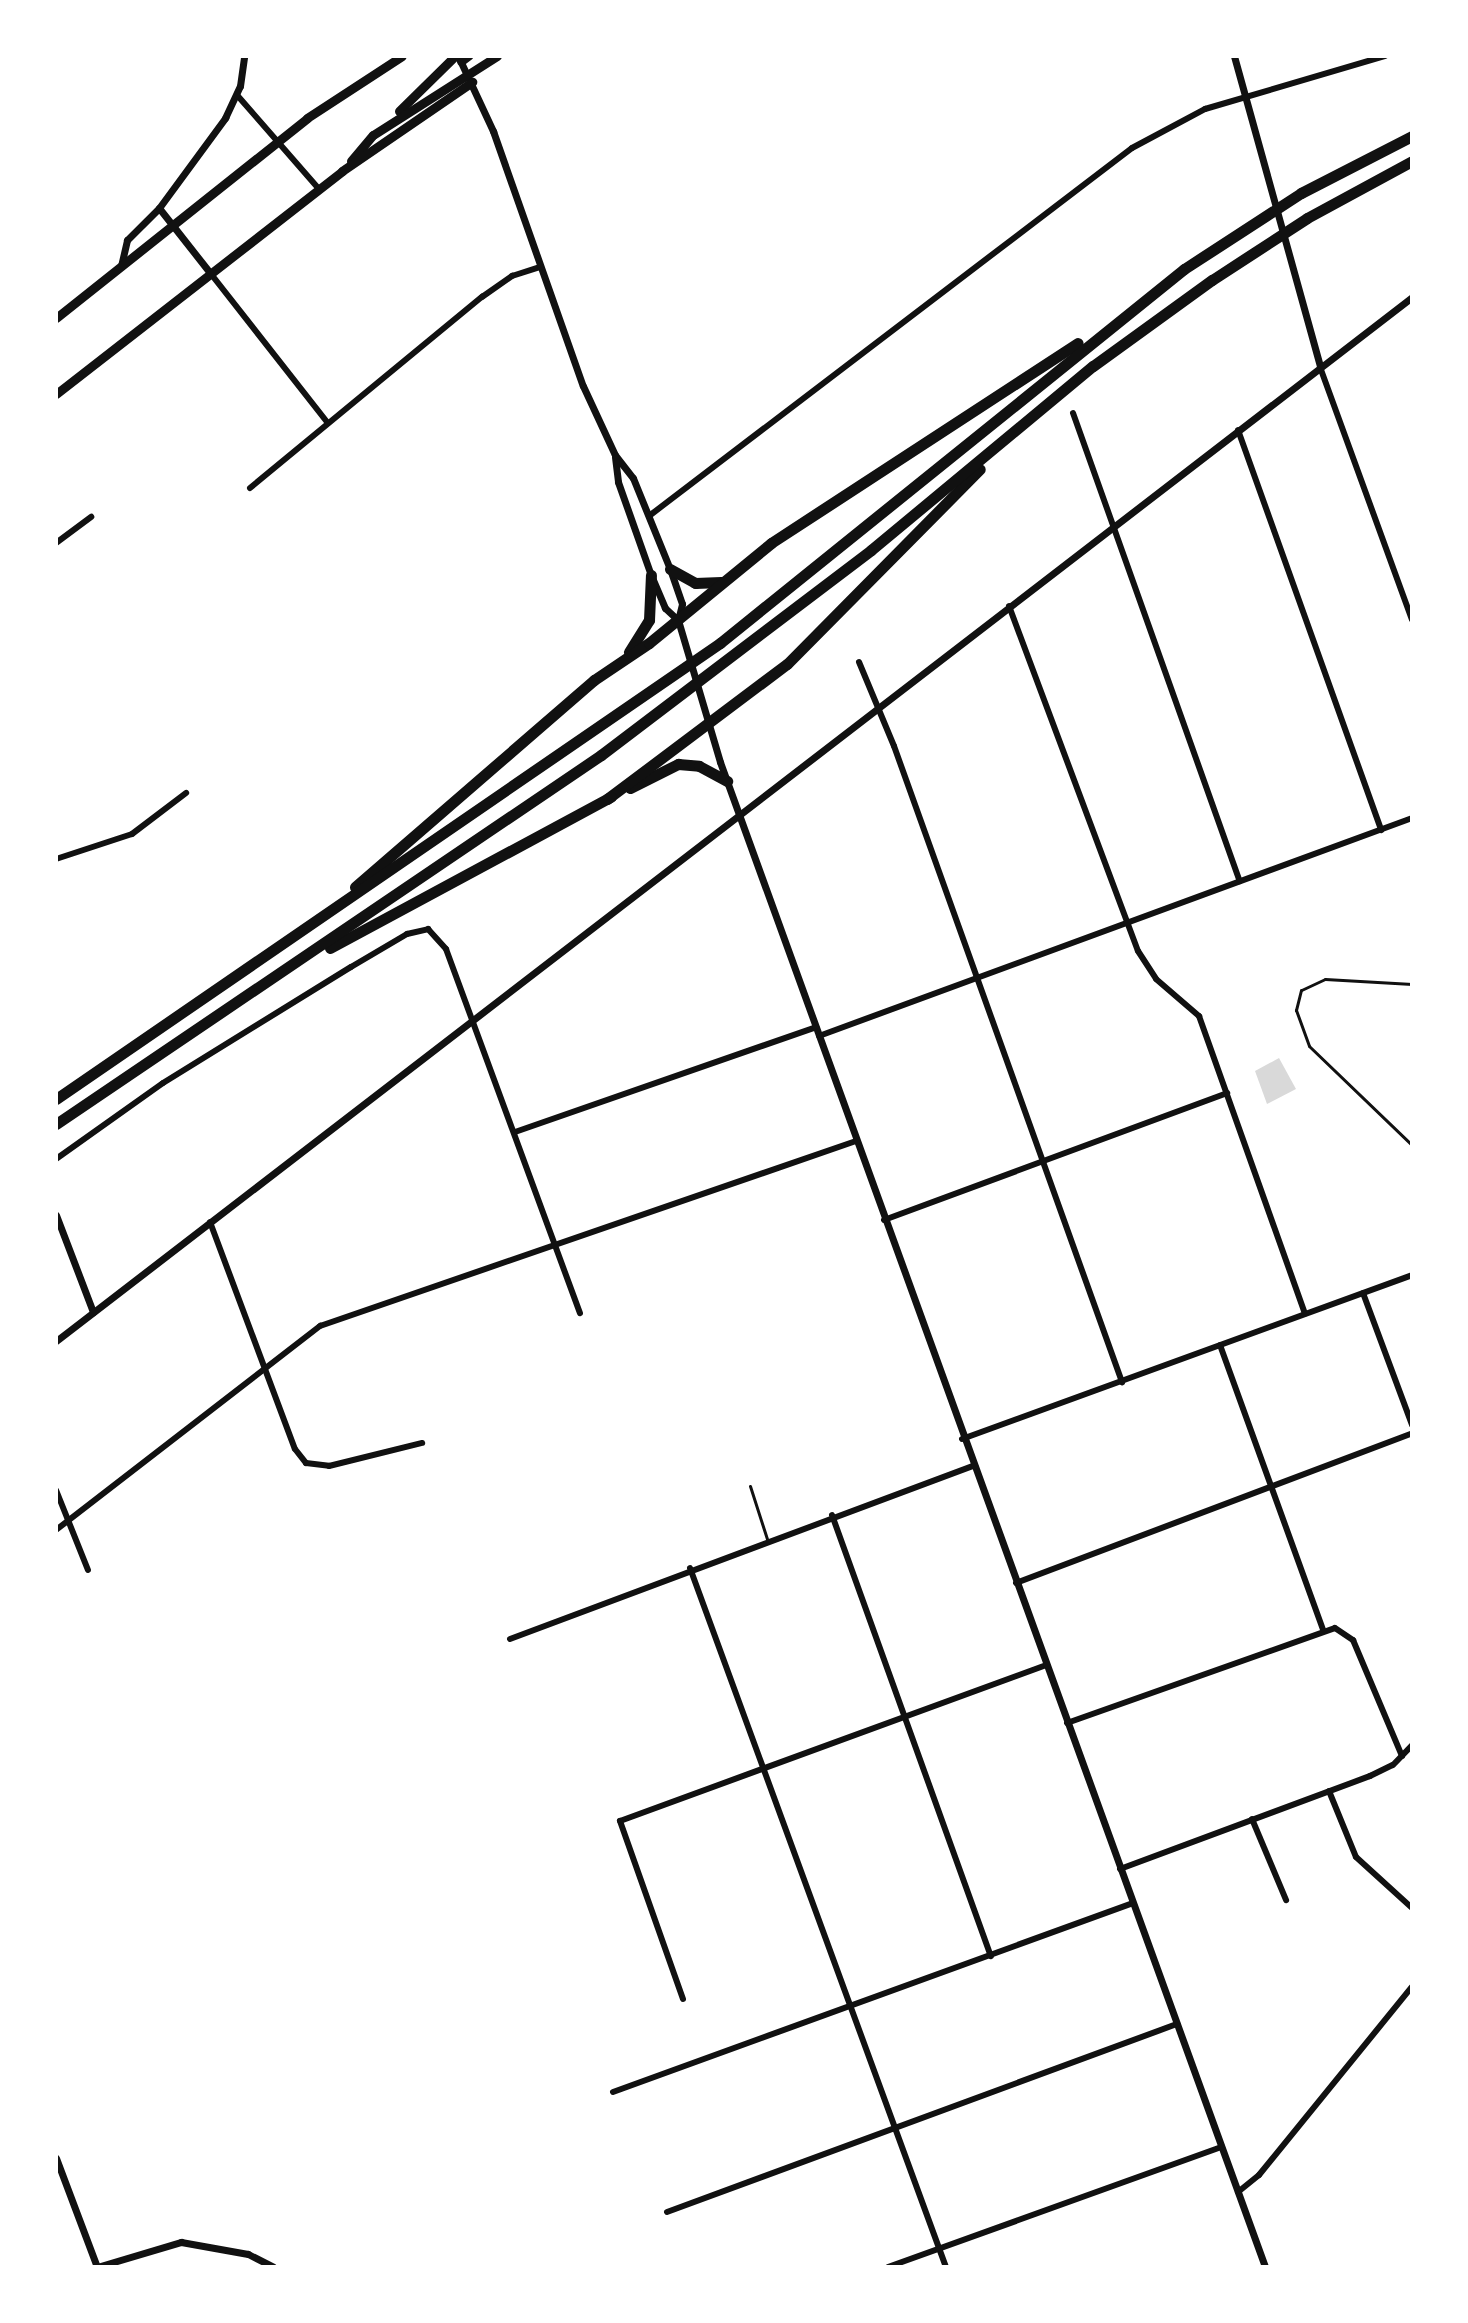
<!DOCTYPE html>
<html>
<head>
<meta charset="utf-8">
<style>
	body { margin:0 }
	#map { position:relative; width:1468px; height:2323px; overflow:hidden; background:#fff; font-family:"Titillium Web",sans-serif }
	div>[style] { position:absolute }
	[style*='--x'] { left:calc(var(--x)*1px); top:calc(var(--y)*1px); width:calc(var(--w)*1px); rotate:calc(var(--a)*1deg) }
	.water>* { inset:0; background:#d9d9d9 }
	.service>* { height:3px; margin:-1.5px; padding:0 1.5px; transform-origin:1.5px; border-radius:1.5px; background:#111 }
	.minor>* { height:6px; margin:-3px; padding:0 3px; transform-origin:3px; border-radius:3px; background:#111 }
	.tertiary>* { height:7px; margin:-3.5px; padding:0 3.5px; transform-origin:3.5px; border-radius:3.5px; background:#111 }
	.primary>* { height:9px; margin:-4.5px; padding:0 4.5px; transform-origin:4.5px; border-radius:4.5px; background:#111 }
	.motorway>* { height:11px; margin:-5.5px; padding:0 5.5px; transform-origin:5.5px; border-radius:5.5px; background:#111 }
	span { translate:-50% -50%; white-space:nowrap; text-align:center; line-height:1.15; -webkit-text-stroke:7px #fff; paint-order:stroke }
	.frame { position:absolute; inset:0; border:58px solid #fff; pointer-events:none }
</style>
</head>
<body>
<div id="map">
	<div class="water">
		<div style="clip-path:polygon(1279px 1058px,1296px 1089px,1267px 1104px,1255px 1071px)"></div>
	</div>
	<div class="service">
		<div style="--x:1412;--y:984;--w:87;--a:-176.7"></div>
		<div style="--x:1325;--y:979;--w:26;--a:155"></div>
		<div style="--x:1301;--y:990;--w:21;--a:104"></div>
		<div style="--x:1296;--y:1010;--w:38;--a:70"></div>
		<div style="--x:1309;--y:1046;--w:143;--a:43.9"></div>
		<div style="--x:750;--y:1486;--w:56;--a:72.2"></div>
	</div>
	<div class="minor">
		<div style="--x:237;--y:95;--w:125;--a:48.9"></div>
		<div style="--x:211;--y:274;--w:189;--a:51.9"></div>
		<div style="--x:1320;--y:367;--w:269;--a:70"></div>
		<div style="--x:1073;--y:413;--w:497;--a:70.4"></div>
		<div style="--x:1238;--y:430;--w:425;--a:70.3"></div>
		<div style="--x:250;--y:488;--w:301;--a:-39.5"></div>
		<div style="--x:482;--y:297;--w:37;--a:-35"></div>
		<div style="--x:512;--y:276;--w:29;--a:-18"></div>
		<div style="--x:649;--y:516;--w:607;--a:-37.3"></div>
		<div style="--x:1132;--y:148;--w:83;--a:-28.1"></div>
		<div style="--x:1205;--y:109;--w:188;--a:-16.4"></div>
		<div style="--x:56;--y:543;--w:44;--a:-36.6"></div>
		<div style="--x:1009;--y:606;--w:368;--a:69.5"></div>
		<div style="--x:1138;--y:951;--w:33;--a:57"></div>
		<div style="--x:1156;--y:979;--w:57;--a:40.7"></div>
		<div style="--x:1199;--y:1016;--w:316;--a:70.4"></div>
		<div style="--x:859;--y:662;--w:91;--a:67.4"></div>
		<div style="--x:894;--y:746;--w:676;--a:70.28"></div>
		<div style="--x:56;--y:859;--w:80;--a:-18.2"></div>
		<div style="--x:132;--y:834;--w:68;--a:-37.2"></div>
		<div style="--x:819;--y:1036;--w:632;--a:-20.18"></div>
		<div style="--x:515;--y:1132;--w:319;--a:-19.2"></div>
		<div style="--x:56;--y:1159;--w:131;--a:-35.4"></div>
		<div style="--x:163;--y:1083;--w:221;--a:-31.7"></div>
		<div style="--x:351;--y:967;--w:65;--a:-30.5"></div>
		<div style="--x:407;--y:934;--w:22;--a:-13"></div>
		<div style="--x:428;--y:929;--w:27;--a:48"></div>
		<div style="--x:446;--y:949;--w:388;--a:69.8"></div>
		<div style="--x:884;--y:1220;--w:366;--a:-20.3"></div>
		<div style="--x:210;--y:1222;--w:242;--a:69.5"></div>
		<div style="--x:295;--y:1449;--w:18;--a:52"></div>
		<div style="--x:306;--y:1463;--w:23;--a:7"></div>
		<div style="--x:329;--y:1466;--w:96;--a:-13.9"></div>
		<div style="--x:1363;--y:1293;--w:141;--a:69.6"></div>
		<div style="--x:1220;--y:1345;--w:302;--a:70.1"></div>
		<div style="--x:962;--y:1439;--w:479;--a:-20"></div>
		<div style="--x:56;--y:1490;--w:86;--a:68.2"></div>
		<div style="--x:832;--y:1515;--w:469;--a:70.2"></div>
		<div style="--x:56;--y:1530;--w:334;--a:-37.7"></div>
		<div style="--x:320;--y:1326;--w:567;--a:-19.04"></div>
		<div style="--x:690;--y:1568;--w:744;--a:69.89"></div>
		<div style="--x:1016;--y:1583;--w:423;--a:-20.7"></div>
		<div style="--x:510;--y:1639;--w:493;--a:-20.5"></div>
		<div style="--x:1067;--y:1723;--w:284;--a:-19.5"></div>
		<div style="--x:1335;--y:1628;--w:22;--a:34"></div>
		<div style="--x:1353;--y:1640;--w:126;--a:67.1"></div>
		<div style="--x:1329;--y:1791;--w:71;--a:67.8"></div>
		<div style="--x:1356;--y:1857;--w:76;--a:42.3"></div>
		<div style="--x:1252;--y:1819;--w:88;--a:67.2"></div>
		<div style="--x:1120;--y:1869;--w:267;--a:-20.4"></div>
		<div style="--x:1370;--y:1776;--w:25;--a:-26"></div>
		<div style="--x:1393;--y:1765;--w:28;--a:-46"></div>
		<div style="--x:683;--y:1999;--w:189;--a:-109.5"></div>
		<div style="--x:620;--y:1821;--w:454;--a:-20.1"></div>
		<div style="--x:613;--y:2092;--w:553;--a:-19.97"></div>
		<div style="--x:1238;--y:2192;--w:27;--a:-39"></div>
		<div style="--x:1259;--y:2175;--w:242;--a:-50.9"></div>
		<div style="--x:667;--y:2212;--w:544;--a:-20.24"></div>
		<div style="--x:888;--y:2267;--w:355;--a:-19.8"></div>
	</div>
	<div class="tertiary">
		<div style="--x:1234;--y:56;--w:323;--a:74.5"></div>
		<div style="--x:459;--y:58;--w:81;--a:65"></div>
		<div style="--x:493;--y:131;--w:270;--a:70.6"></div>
		<div style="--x:583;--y:386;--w:76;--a:65.1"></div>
		<div style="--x:615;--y:455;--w:29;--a:52"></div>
		<div style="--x:633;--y:478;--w:98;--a:67.9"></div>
		<div style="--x:670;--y:569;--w:37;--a:71"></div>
		<div style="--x:682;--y:604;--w:16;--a:104"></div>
		<div style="--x:678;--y:620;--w:148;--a:73.5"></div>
		<div style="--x:720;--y:762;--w:1601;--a:70.09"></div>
		<div style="--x:159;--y:208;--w:84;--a:51.8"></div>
		<div style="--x:121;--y:266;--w:27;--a:-77"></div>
		<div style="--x:127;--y:240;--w:45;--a:-45"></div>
		<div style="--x:159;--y:208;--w:112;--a:-53.7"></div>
		<div style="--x:225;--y:118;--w:35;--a:-65"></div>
		<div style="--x:240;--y:86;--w:30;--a:-82"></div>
		<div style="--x:615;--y:457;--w:25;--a:83"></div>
		<div style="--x:618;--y:482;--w:99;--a:70.5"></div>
		<div style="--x:651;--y:575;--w:36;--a:67"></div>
		<div style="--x:665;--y:608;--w:18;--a:43"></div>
		<div style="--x:56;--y:1215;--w:104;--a:69.1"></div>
		<div style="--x:56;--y:1341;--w:1711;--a:-37.59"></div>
		<div style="--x:56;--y:2158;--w:116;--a:69.4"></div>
		<div style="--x:97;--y:2267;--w:88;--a:-16.6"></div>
		<div style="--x:181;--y:2242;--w:68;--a:10.2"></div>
		<div style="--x:248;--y:2254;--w:28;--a:27"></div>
	</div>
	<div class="primary">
		<div style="--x:461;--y:61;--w:9;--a:-36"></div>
		<div style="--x:399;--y:111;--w:78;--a:-44.5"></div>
		<div style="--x:351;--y:161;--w:34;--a:-50"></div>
		<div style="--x:373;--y:135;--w:147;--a:-32.5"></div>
		<div style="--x:56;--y:318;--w:321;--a:-38.5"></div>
		<div style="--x:307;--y:118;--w:113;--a:-33.1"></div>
		<div style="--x:56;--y:394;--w:363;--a:-37.9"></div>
		<div style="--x:342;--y:171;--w:158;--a:-34.4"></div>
	</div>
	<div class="motorway">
		<div style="--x:670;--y:569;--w:29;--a:29"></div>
		<div style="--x:695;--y:583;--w:26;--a:-2"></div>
		<div style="--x:629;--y:652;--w:38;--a:-58"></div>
		<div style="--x:649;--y:620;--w:45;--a:-87.5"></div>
		<div style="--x:630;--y:788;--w:54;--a:-26.6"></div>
		<div style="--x:678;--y:764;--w:21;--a:5"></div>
		<div style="--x:699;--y:766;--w:32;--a:28"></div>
		<div style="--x:607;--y:799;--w:225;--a:-36.9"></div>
		<div style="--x:787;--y:664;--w:274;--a:-45.3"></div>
		<div style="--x:355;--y:887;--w:316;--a:-40.9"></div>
		<div style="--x:594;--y:680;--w:66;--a:-33.9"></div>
		<div style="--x:649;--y:643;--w:158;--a:-39.3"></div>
		<div style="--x:771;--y:543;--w:366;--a:-33.1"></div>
		<div style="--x:330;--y:948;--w:319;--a:-28.3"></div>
		<div style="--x:56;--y:1099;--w:806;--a:-34.48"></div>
		<div style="--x:720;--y:643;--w:596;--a:-38.87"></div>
		<div style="--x:1184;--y:269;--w:140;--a:-33"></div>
		<div style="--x:1301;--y:193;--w:125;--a:-27.2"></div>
		<div style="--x:56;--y:1124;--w:658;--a:-34.1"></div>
		<div style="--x:601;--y:755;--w:339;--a:-37.2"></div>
		<div style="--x:871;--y:550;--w:288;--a:-39.7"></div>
		<div style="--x:1093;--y:366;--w:147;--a:-35.9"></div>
		<div style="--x:1212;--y:280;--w:113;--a:-33.1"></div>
		<div style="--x:1307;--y:218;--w:119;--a:-28.5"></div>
	</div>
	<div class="frame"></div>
</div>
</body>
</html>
